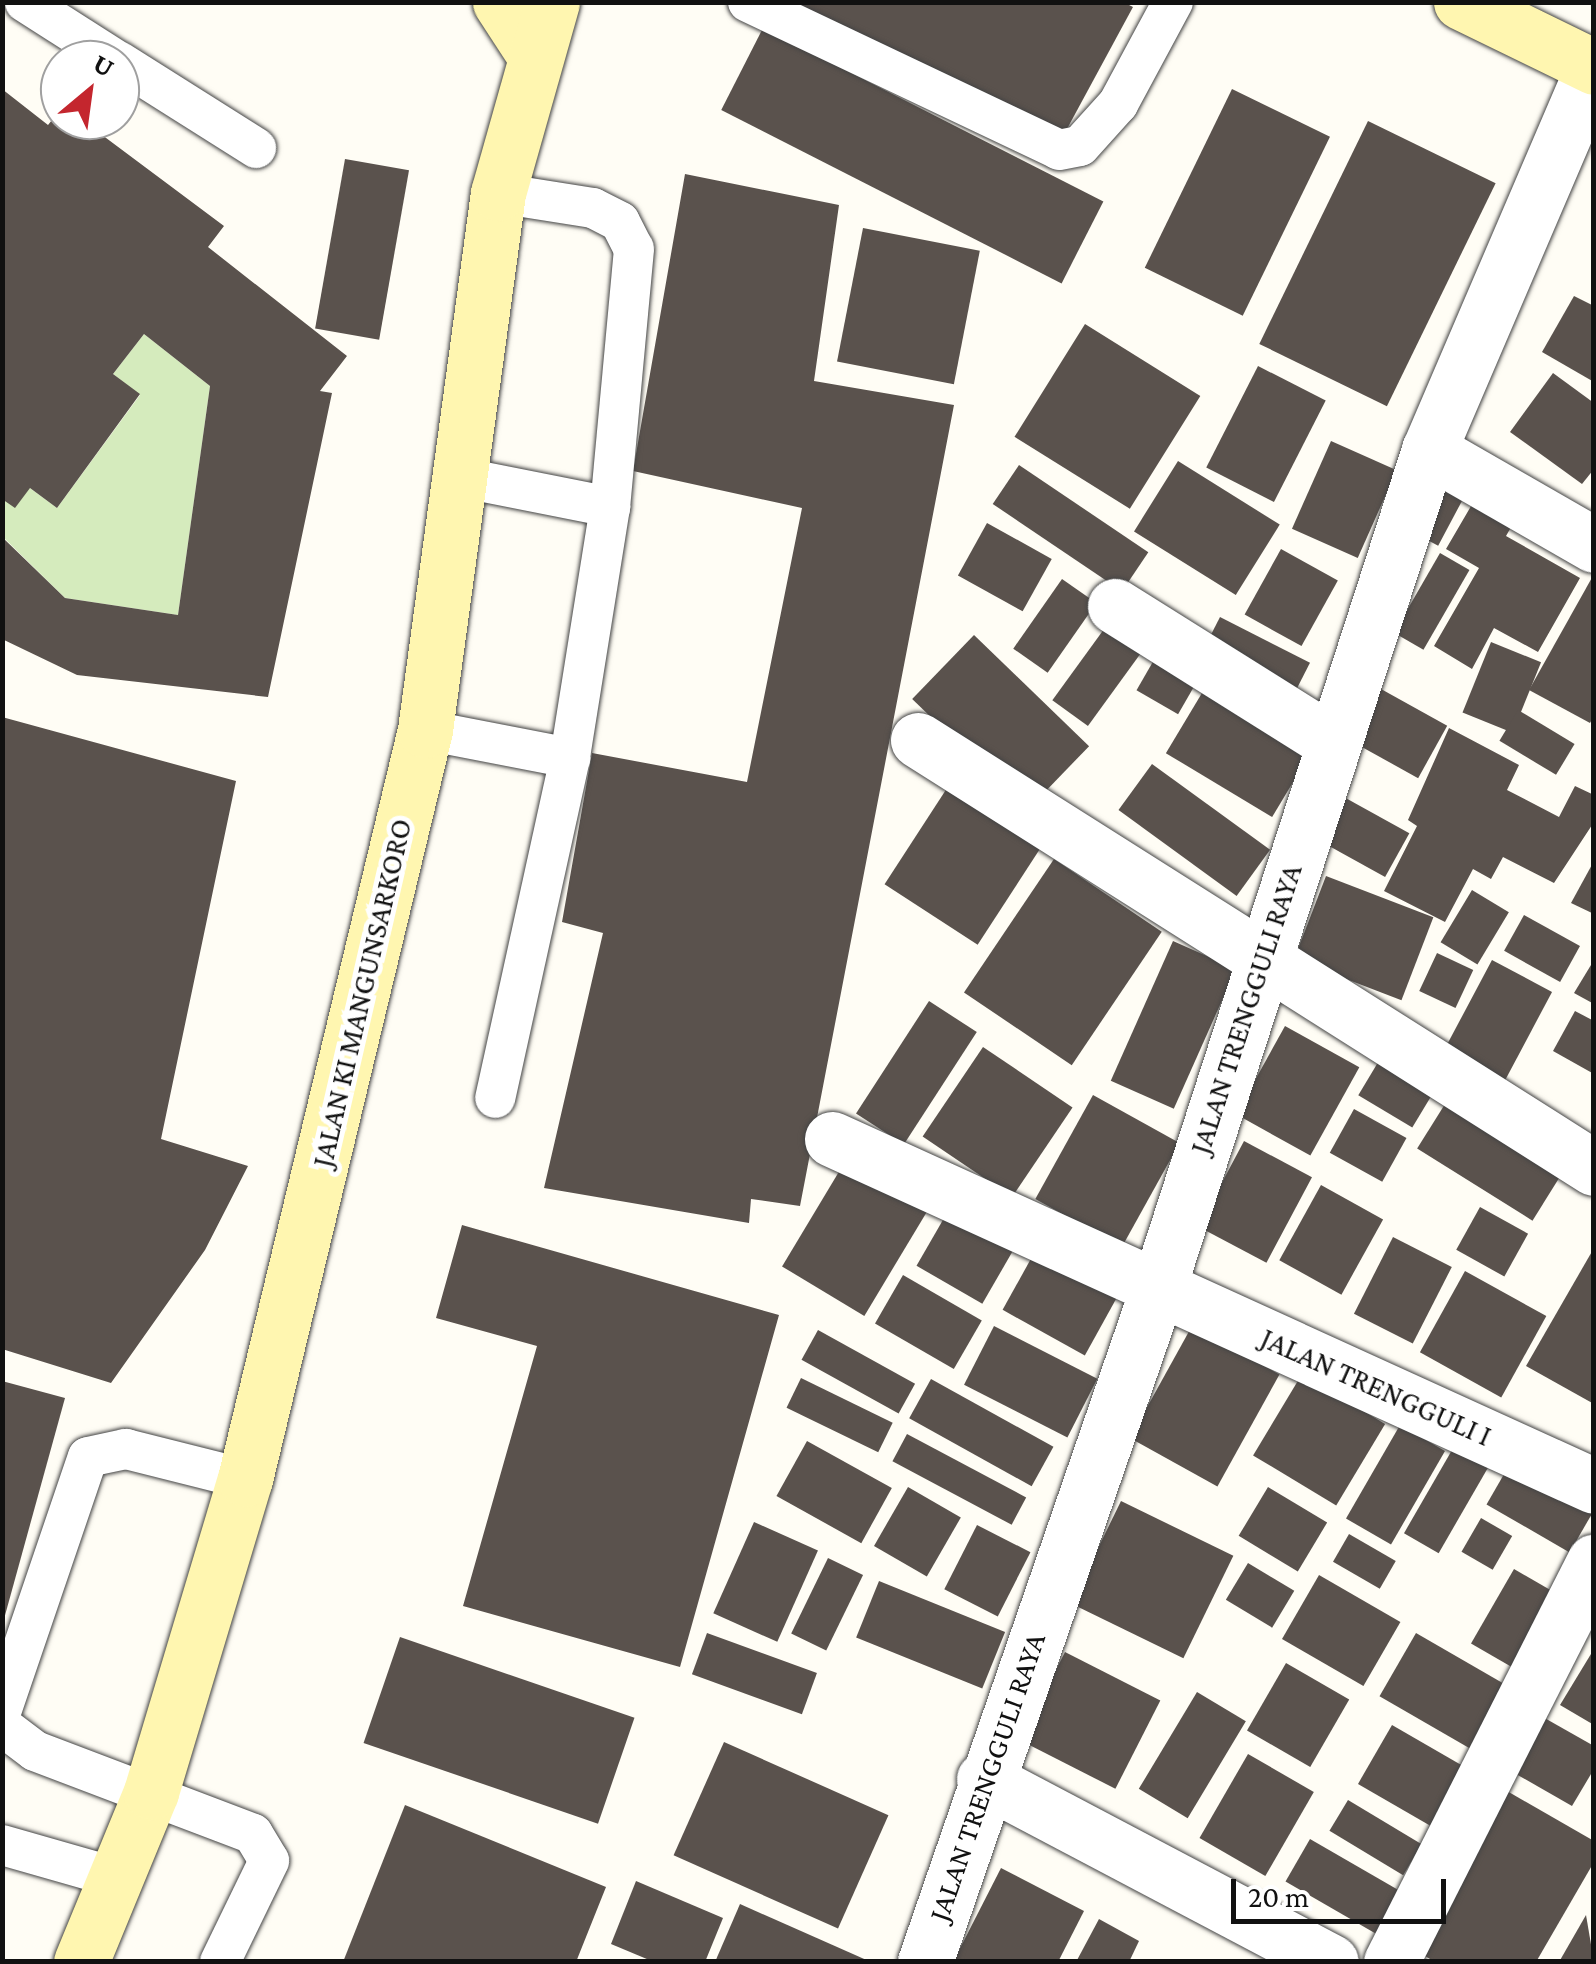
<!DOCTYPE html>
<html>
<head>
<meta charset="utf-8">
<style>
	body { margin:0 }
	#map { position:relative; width:1596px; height:1964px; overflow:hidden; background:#fffdf5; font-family:"Crimson Pro",serif }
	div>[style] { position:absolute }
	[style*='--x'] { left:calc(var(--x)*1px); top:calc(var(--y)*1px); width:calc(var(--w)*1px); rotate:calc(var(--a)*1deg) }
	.green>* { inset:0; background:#d5ebbd }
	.building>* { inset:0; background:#5a524d; transform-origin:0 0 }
	.roads { filter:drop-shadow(0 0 2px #444) drop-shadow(0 0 2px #444) }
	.lane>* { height:40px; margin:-20px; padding:0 20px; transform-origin:20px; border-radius:20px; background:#fff }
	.street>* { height:55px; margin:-27.5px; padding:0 27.5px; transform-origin:27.5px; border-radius:27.5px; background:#fff }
	.secondary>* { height:55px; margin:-27.5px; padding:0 27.5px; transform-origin:27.5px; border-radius:27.5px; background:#fff6b0 }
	span { translate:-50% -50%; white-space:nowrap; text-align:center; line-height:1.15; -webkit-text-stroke:10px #fff; paint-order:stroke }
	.street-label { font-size:30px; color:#111 }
	.frame { position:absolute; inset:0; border:5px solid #111; pointer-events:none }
	.north { position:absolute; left:40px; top:40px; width:100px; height:100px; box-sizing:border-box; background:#fff; border:2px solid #a0a0a0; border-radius:50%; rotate:29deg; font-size:28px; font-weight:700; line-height:40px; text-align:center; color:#111 }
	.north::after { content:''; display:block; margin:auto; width:35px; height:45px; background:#c4262e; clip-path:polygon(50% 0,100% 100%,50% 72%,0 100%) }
	.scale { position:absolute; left:1231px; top:1879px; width:215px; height:45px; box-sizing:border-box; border:5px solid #111; border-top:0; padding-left:12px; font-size:30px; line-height:35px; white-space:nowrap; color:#111; -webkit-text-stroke:8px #fff; paint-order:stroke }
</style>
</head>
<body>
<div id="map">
	<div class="green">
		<div style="clip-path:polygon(144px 334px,210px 386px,178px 615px,65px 598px,3px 537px,2px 499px,30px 488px,57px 508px,140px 395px,113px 374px)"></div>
	</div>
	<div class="building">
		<div style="clip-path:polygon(791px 2px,1123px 2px,1133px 7px,1061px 140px)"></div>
		<div style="left:763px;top:28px;width:382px;height:92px;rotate:27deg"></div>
		<div style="clip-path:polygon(2px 89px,48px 125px,60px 110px,60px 120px,82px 120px,224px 226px,208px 247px,347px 356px,320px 391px,332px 393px,268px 697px,77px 675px,2px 639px,2px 537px,65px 598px,178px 615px,210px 386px,144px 334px,113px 374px,140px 394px,57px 508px,30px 488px,15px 508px,2px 499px)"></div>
		<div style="left:1232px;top:89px;width:109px;height:199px;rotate:26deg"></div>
		<div style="left:1368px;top:121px;width:142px;height:248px;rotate:26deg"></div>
		<div style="left:345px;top:159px;width:65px;height:172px;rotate:10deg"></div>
		<div style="clip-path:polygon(685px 174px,839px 205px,814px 381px,954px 405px,800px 1206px,751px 1199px,749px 1223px,544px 1188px,603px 933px,562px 922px,592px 753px,747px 782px,802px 508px,633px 471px)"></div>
		<div style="left:863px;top:228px;width:119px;height:136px;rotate:11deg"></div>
		<div style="clip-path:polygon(1574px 296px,1594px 306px,1594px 382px,1542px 352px)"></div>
		<div style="left:1085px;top:324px;width:136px;height:133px;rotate:32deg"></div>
		<div style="left:1258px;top:366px;width:76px;height:114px;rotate:27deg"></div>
		<div style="clip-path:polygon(1553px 373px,1594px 403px,1594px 469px,1582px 484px,1510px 432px)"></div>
		<div style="left:1331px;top:441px;width:72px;height:96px;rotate:24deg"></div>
		<div style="left:1178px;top:461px;width:120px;height:83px;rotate:32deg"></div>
		<div style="left:1019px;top:465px;width:156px;height:47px;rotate:34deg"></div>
		<div style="left:1433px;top:483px;width:34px;height:53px;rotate:28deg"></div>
		<div style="clip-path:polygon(1474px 501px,1514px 522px,1506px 536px,1580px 578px,1538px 652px,1494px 628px,1472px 669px,1434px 646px,1479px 568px,1446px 549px)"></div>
		<div style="left:987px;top:523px;width:74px;height:60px;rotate:29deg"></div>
		<div style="left:1281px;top:549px;width:65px;height:75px;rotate:29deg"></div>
		<div style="left:1440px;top:553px;width:34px;height:92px;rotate:30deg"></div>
		<div style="clip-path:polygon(1594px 574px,1594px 716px,1590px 723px,1529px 690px)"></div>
		<div style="left:1062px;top:579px;width:42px;height:85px;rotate:35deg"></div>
		<div style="left:1220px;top:617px;width:101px;height:37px;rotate:27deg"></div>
		<div style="left:1107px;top:625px;width:44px;height:93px;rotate:36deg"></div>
		<div style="left:974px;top:635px;width:160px;height:89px;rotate:44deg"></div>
		<div style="left:1491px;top:642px;width:54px;height:76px;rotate:22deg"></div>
		<div style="left:1162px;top:646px;width:48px;height:51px;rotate:30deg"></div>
		<div style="left:1372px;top:684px;width:86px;height:60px;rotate:29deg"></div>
		<div style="left:1205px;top:688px;width:124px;height:76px;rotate:31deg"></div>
		<div style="left:1518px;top:710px;width:66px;height:36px;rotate:31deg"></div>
		<div style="clip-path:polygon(2px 717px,236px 781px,161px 1139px,248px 1166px,205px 1250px,111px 1383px,2px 1349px)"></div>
		<div style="clip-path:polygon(1449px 728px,1519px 765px,1507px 790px,1559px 817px,1575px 786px,1594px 795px,1594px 822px,1554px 883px,1503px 857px,1491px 879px,1473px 869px,1445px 922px,1384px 891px,1417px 826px,1408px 820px)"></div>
		<div style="left:1152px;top:764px;width:146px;height:57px;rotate:36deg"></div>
		<div style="left:951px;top:782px;width:111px;height:122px;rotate:33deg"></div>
		<div style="left:1342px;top:796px;width:77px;height:50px;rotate:29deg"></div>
		<div style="left:1054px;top:859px;width:130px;height:161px;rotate:34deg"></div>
		<div style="clip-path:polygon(1594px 861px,1594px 914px,1571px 903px)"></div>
		<div style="left:1326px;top:876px;width:115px;height:89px;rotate:21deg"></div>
		<div style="left:1472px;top:890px;width:43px;height:61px;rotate:31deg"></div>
		<div style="left:1524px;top:915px;width:64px;height:41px;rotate:29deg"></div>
		<div style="left:1173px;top:941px;width:69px;height:153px;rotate:24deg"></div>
		<div style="left:1437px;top:953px;width:40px;height:42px;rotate:25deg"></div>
		<div style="left:1492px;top:960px;width:68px;height:100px;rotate:28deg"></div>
		<div style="clip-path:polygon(1594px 960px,1594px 1004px,1574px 993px)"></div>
		<div style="left:929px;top:1001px;width:57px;height:134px;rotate:33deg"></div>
		<div style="clip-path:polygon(1575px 1011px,1594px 1021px,1594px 1074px,1553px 1051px)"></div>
		<div style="left:1285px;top:1026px;width:85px;height:101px;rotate:29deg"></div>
		<div style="left:983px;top:1047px;width:108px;height:108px;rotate:34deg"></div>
		<div style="left:1383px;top:1054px;width:63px;height:48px;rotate:31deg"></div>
		<div style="left:1093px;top:1095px;width:99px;height:119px;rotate:29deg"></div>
		<div style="left:1450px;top:1096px;width:136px;height:62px;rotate:32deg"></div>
		<div style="left:1354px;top:1109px;width:60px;height:50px;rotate:29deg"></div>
		<div style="left:1244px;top:1141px;width:77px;height:97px;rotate:28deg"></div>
		<div style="left:849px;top:1155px;width:96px;height:130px;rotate:31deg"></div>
		<div style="left:1321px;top:1185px;width:71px;height:86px;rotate:29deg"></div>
		<div style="left:951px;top:1206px;width:76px;height:69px;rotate:30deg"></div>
		<div style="left:1480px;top:1207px;width:55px;height:49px;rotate:29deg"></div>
		<div style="clip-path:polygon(462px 1225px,779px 1315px,680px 1667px,463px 1606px,537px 1346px,436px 1318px)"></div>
		<div style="left:1393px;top:1237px;width:66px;height:86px;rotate:27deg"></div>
		<div style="left:1038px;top:1246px;width:94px;height:73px;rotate:29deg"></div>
		<div style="clip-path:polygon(1594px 1248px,1594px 1404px,1526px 1366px)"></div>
		<div style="left:1465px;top:1271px;width:93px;height:93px;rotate:29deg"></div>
		<div style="left:903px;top:1275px;width:91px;height:56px;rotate:30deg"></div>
		<div style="left:994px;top:1326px;width:116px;height:66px;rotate:27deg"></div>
		<div style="left:1192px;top:1326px;width:100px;height:128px;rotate:29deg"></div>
		<div style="left:818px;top:1330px;width:111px;height:34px;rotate:29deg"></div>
		<div style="left:1302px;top:1374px;width:97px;height:95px;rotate:31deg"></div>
		<div style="left:801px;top:1378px;width:102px;height:33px;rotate:26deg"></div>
		<div style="left:931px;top:1379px;width:140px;height:45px;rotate:29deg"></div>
		<div style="clip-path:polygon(2px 1381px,65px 1398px,4px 1619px,2px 1619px)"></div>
		<div style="left:1400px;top:1425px;width:52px;height:108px;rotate:30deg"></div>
		<div style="left:1463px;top:1431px;width:40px;height:118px;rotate:30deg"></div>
		<div style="left:907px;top:1434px;width:135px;height:31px;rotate:28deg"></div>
		<div style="left:807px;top:1441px;width:97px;height:63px;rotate:29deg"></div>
		<div style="left:1511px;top:1462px;width:96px;height:49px;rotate:30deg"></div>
		<div style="left:908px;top:1487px;width:61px;height:68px;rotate:30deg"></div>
		<div style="left:1268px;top:1487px;width:69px;height:57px;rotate:31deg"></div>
		<div style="left:1121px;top:1501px;width:125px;height:114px;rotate:26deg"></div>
		<div style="left:1481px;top:1518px;width:36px;height:39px;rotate:30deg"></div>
		<div style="left:754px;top:1522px;width:70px;height:100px;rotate:24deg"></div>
		<div style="left:977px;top:1525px;width:60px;height:72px;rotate:27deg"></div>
		<div style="left:1349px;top:1534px;width:54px;height:32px;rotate:30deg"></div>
		<div style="left:828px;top:1558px;width:39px;height:84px;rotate:26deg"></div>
		<div style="left:1248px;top:1563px;width:54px;height:43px;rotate:31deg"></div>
		<div style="left:1514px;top:1569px;width:53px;height:86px;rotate:30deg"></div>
		<div style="left:1319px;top:1575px;width:94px;height:74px;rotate:30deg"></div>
		<div style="left:879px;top:1581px;width:136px;height:61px;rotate:22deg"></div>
		<div style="left:707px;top:1633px;width:117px;height:44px;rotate:20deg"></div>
		<div style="left:1416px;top:1633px;width:108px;height:73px;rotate:30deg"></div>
		<div style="left:400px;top:1637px;width:248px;height:112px;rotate:19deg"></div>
		<div style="clip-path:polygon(1594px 1649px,1594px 1725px,1560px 1705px)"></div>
		<div style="left:1065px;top:1652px;width:107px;height:99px;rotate:27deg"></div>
		<div style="left:1286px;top:1663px;width:73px;height:78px;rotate:30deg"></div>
		<div style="left:1197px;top:1692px;width:57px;height:113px;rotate:31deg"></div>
		<div style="clip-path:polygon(1541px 1716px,1594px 1746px,1594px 1769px,1572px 1806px,1509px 1770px)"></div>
		<div style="left:1392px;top:1725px;width:84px;height:68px;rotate:30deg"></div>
		<div style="left:724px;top:1742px;width:180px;height:124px;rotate:24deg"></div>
		<div style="left:1248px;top:1754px;width:76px;height:97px;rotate:30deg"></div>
		<div style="clip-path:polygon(1507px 1791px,1594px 1841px,1594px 1862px,1536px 1962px,1435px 1962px,1415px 1950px)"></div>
		<div style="left:1348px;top:1800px;width:86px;height:36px;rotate:31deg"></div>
		<div style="clip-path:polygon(405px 1805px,606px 1887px,576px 1962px,343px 1962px)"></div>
		<div style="left:1310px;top:1839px;width:105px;height:49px;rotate:30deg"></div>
		<div style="clip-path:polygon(1001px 1868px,1084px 1911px,1058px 1962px,953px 1962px)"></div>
		<div style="clip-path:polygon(636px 1881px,723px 1918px,705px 1962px,654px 1962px,611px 1944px)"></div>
		<div style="clip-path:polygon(740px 1904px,871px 1962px,715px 1962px)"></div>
		<div style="clip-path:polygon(1586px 1915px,1594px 1962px,1559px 1962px)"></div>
		<div style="clip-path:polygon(1099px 1919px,1139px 1941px,1129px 1962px,1076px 1962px)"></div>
	</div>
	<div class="roads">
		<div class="lane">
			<div style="--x:25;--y:2;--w:108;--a:32.5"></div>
			<div style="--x:748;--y:2;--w:344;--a:25.4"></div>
			<div style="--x:1059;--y:150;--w:21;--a:-11"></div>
			<div style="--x:1080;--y:146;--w:57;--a:-47.9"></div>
			<div style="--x:1118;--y:104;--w:116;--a:-61.7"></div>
			<div style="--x:120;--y:62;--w:161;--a:32.3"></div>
			<div style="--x:498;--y:193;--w:96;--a:9"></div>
			<div style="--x:593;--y:208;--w:30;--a:27"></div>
			<div style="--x:620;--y:222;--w:30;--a:63"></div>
			<div style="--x:634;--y:249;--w:259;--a:95.3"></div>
			<div style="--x:464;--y:478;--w:149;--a:11.2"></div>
			<div style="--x:610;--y:507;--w:254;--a:99.1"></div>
			<div style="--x:570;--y:758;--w:348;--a:102.4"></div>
			<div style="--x:425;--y:730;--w:148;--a:10.9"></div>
			<div style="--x:2;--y:1709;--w:266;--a:-71.2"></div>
			<div style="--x:88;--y:1457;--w:39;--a:-12"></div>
			<div style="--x:126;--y:1449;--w:123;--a:14.1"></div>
			<div style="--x:2;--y:1726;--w:41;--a:37.1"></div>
			<div style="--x:35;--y:1751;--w:233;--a:20.8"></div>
			<div style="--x:253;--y:1834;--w:31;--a:59"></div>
			<div style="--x:269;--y:1861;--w:112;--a:115.9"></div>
			<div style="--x:2;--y:1845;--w:121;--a:15.9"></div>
		</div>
		<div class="street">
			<div style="--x:1429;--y:450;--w:190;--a:29.9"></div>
			<div style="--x:1115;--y:606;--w:256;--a:32.1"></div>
			<div style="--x:918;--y:740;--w:800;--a:32.34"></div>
			<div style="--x:832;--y:1139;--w:837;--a:24.48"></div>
			<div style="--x:984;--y:1779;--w:392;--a:27.8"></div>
			<div style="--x:925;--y:1962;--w:713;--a:-70.93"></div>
			<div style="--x:1158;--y:1288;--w:881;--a:-72.08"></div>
			<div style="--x:1429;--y:450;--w:417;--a:-66.8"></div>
			<div style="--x:1391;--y:1962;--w:449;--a:-63.1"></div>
		</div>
		<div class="secondary">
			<div style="--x:500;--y:2;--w:59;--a:56.9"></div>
			<div style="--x:1461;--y:2;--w:148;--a:26"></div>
			<div style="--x:81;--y:1962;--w:184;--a:-67.6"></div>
			<div style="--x:151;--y:1792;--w:327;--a:-73.3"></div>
			<div style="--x:245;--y:1479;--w:770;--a:-76.49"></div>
			<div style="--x:425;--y:730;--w:542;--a:-82.26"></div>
			<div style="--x:498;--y:193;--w:198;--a:-74.2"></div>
		</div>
	</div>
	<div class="street-label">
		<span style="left:362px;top:993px;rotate:-77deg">JALAN KI MANGUNSARKORO</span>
		<span style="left:1246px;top:1009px;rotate:-72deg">JALAN TRENGGULI RAYA</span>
		<span style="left:1376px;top:1387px;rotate:24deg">JALAN TRENGGULI I</span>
		<span style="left:987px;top:1777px;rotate:-71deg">JALAN TRENGGULI RAYA</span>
	</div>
	<div class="frame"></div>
	<div class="north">U</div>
	<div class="scale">20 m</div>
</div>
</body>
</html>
